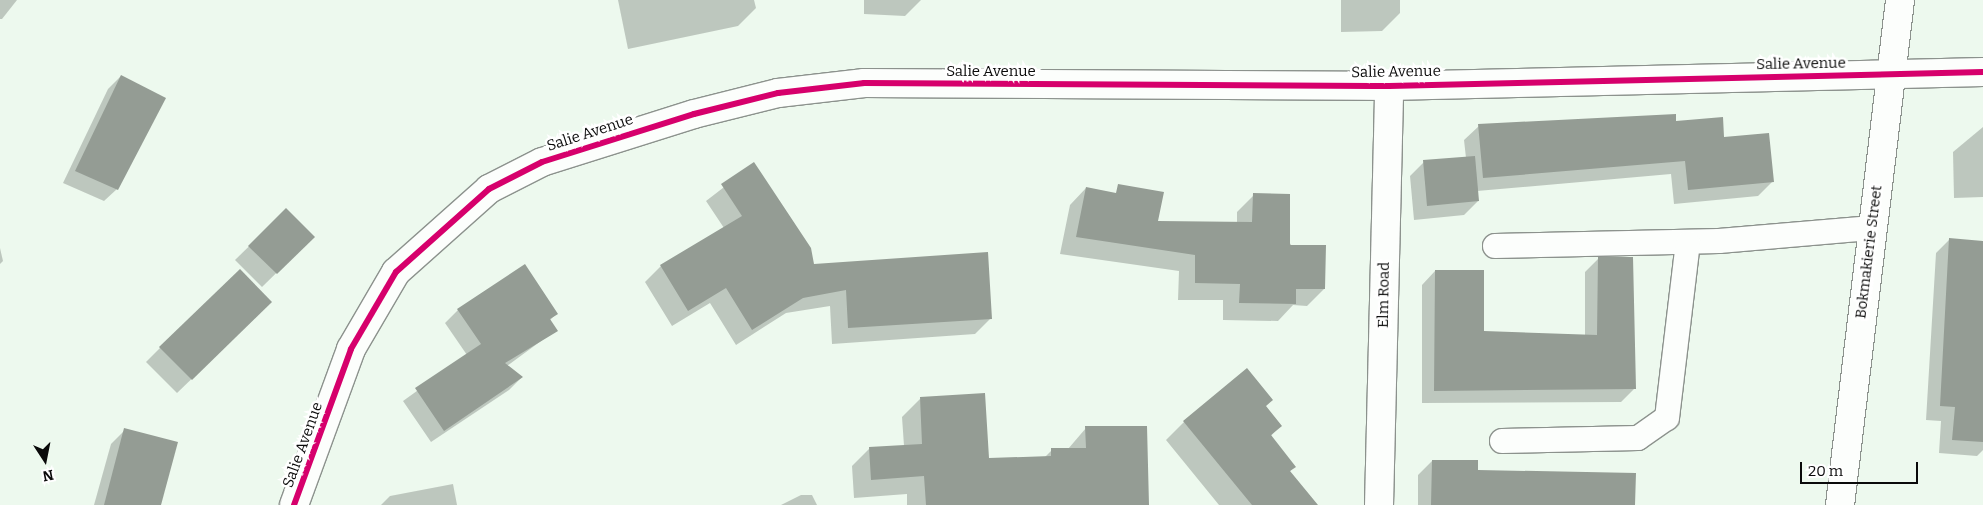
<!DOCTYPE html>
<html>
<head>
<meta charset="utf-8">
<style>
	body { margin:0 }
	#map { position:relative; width:1983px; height:505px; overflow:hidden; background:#edf9ee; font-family:Bitter,serif }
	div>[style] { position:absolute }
	.shadow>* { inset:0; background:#0003 }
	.building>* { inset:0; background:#949c94 }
	.roads { filter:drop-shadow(1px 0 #8c928d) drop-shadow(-1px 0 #8c928d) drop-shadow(0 1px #8c928d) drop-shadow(0 -1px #8c928d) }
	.lane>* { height:24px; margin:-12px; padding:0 12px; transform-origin:12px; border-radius:12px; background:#fcfefc }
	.street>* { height:28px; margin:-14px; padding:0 14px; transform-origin:14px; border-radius:14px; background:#fcfefc }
	.cycleway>* { height:6px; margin:-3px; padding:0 3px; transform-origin:3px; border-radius:3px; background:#d6006c }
	span { translate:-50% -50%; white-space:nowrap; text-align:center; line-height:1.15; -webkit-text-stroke:5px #fff; paint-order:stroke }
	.street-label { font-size:15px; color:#0a0a0a }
	.north { position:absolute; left:20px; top:435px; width:50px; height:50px; -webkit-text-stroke:4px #fff; paint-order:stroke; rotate:169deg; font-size:14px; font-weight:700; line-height:20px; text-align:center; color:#0a0a0a }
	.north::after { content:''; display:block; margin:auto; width:18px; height:22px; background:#0a0a0a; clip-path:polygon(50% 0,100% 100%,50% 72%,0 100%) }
	.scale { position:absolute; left:1800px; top:462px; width:118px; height:22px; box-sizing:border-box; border:2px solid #0a0a0a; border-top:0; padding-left:6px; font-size:15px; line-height:18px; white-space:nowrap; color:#0a0a0a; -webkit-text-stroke:4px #fff; paint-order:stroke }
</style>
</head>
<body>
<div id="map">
	<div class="shadow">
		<div style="clip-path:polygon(0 0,17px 0,2px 19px,0 19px)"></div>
		<div style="clip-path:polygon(618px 0,754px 0,756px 8px,738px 26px,628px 49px)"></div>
		<div style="clip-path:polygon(864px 0,921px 0,905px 16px,864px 14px)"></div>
		<div style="clip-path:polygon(1341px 0,1400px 0,1400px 13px,1382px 31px,1341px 32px)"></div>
		<div style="clip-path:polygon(121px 76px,117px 189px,104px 201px,63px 183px,108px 89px)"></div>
		<div style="clip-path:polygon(1675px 123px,1723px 139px,1772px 182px,1758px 196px,1674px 204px,1671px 174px,1477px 191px,1478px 201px,1464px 215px,1414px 220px,1410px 176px,1424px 162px,1466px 158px,1464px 140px,1479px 126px)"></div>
		<div style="clip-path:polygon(1983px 127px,1983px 197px,1954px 198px,1953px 152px)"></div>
		<div style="clip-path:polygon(754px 164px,813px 265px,991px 318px,975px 334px,832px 344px,830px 306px,786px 313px,736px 345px,710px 303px,672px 326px,645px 282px,661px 266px,724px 228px,706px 201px)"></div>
		<div style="clip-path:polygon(1086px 188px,1156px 222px,1237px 223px,1237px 212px,1254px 195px,1324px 289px,1307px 306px,1293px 305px,1278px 321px,1223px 320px,1223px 300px,1178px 300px,1179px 271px,1060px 254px,1070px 205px)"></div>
		<div style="clip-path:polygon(286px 210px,313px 237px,262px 287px,235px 260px)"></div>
		<div style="clip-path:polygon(1950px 239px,1983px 242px,1983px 450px,1977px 456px,1939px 453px,1941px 421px,1926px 420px,1936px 253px)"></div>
		<div style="clip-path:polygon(0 248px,3px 261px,0 264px)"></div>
		<div style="clip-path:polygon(1598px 259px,1635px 388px,1621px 402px,1422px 403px,1422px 285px,1435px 271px,1482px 332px,1585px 336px,1585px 272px)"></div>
		<div style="clip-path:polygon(458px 310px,556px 314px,550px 320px,556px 330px,507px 366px,521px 378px,509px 390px,431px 442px,403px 401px,467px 355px,445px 323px)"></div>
		<div style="clip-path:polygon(257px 316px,177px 393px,146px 362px,160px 348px)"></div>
		<div style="clip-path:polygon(920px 399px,988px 459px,1044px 458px,1052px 450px,1068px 449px,1086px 428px,1147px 505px,907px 505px,907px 494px,854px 498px,852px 466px,870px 448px,904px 446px,902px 417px)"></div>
		<div style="clip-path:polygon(1265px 407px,1280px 426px,1270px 437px,1294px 467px,1289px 472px,1317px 505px,1219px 505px,1166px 440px,1184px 422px)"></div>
		<div style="clip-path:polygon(125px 430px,158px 505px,94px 505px,111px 444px)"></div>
		<div style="clip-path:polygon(1432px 461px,1476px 471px,1634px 505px,1418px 505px,1418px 475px)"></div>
		<div style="clip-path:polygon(453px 484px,457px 505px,381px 505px,390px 496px)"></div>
		<div style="clip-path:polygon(801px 495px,812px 495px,817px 505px,781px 505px)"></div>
	</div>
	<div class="building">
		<div style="clip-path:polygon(121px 75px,166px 98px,118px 190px,75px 171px)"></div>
		<div style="clip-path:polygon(1676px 114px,1676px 121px,1723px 117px,1724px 137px,1769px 133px,1774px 182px,1688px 190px,1685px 161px,1483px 178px,1478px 124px)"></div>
		<div style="clip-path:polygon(1475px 156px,1479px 201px,1427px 206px,1423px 160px)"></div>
		<div style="clip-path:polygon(754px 162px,811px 248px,814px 264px,988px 252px,992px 319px,848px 328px,846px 290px,803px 298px,752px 330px,726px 288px,688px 311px,660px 265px,742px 216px,721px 184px)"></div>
		<div style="clip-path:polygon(1118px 184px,1164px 192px,1158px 221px,1252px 222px,1253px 193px,1290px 194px,1290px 245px,1326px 245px,1325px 289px,1296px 289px,1296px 304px,1239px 303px,1240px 284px,1195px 283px,1195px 255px,1076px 237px,1086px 187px,1116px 193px)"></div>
		<div style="clip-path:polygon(286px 208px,315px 237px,277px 274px,248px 246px)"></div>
		<div style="clip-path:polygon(1949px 238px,1983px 241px,1983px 442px,1952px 440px,1955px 407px,1940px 406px)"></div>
		<div style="clip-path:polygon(1598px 257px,1633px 257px,1636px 389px,1434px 391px,1435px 270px,1484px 270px,1484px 331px,1597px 335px)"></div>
		<div style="clip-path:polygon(525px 264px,558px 314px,550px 319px,558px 331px,505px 363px,523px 377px,444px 431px,415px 388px,481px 344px,457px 309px)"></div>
		<div style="clip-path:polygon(240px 269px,272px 302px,192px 380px,159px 347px)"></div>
		<div style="clip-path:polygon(1247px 368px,1273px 400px,1266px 406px,1282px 426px,1271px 435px,1296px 467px,1290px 471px,1318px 505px,1252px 505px,1183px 421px)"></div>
		<div style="clip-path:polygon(985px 393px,989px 458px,1051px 456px,1051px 448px,1086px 448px,1085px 426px,1147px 426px,1149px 505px,926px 505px,924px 476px,871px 480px,869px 447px,922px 444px,920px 397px)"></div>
		<div style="clip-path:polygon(124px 428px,178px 442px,161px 505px,104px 505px)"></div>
		<div style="clip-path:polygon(1432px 460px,1478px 460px,1478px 470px,1636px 473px,1635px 505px,1431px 505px)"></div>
	</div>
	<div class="roads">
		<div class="lane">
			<div style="left:1495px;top:246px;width:224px;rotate:-1.3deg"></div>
			<div style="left:1719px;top:241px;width:154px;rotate:-4.9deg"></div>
			<div style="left:1502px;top:441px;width:136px;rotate:-1.3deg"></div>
			<div style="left:1638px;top:438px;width:35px;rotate:-35deg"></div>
			<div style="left:1667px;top:418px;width:176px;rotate:-83.2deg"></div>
		</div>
		<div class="street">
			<div style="left:294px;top:505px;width:166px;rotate:-69.9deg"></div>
			<div style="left:351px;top:349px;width:89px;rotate:-59.7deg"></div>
			<div style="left:396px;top:272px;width:125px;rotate:-41.7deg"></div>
			<div style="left:489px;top:189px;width:59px;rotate:-27deg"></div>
			<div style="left:542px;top:162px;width:159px;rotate:-17.5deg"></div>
			<div style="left:694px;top:114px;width:87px;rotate:-14deg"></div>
			<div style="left:778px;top:93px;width:87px;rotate:-6.6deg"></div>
			<div style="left:864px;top:83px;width:525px;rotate:0.33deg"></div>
			<div style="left:1389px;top:86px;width:594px;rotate:-1.35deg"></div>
			<div style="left:1379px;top:505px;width:419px;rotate:-88.6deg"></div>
			<div style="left:1840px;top:505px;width:509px;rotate:-83.22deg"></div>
		</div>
	</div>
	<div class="cycleway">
		<div style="left:294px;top:505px;width:166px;rotate:-69.9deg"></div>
		<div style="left:351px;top:349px;width:89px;rotate:-59.7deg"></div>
		<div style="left:396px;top:272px;width:125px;rotate:-41.7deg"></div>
		<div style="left:489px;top:189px;width:59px;rotate:-27deg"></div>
		<div style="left:542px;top:162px;width:159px;rotate:-17.5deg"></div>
		<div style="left:694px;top:114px;width:87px;rotate:-14deg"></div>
		<div style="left:778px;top:93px;width:87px;rotate:-6.6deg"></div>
		<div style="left:864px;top:83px;width:525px;rotate:0.33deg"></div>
		<div style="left:1389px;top:86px;width:594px;rotate:-1.35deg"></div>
	</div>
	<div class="street-label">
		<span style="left:1801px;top:64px;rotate:-1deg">Salie Avenue</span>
		<span style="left:991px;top:72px">Salie Avenue</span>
		<span style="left:1396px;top:72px;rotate:-1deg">Salie Avenue</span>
		<span style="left:590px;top:133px;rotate:-18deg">Salie Avenue</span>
		<span style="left:1869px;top:252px;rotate:-83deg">Bokmakierie Street</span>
		<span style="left:1384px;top:295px;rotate:-89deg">Elm Road</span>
		<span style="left:303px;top:445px;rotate:-70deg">Salie Avenue</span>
	</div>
	<div class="north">N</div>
	<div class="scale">20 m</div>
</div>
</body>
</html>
